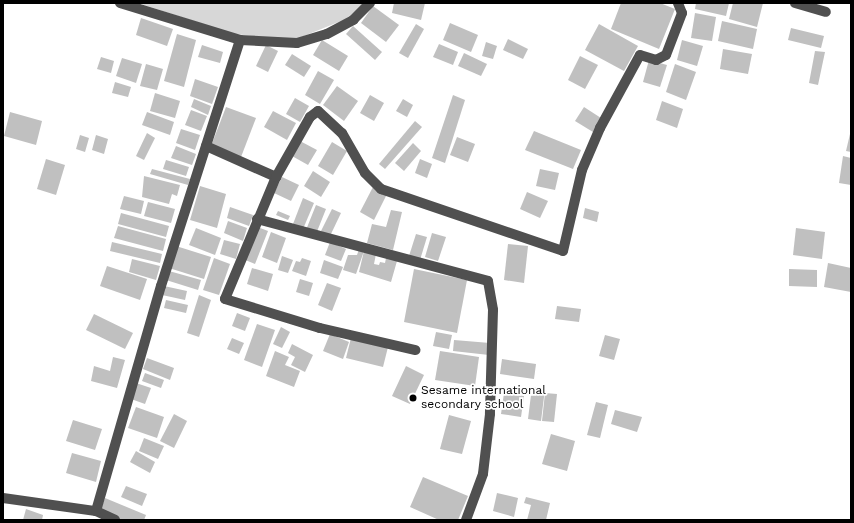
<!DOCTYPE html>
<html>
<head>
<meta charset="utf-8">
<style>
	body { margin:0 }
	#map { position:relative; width:854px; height:523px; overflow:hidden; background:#fff; font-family:"Work Sans",sans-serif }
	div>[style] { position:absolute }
	.green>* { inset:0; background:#d7d7d7 }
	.building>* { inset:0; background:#c0c0c0 }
	.minor>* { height:10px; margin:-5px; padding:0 5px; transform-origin:5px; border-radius:5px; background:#505050 }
	.dots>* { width:11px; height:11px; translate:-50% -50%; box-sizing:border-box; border:2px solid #fff; border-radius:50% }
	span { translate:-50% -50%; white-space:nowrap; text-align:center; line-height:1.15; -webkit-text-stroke:3.5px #fff; paint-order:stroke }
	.poi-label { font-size:12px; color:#000 }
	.left { translate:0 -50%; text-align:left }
	.frame { position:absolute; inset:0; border:4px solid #000; pointer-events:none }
</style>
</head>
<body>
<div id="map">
	<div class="green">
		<div style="clip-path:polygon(138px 3px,365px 3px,346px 19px,294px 40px,234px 34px)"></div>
	</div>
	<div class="building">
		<div style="clip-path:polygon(394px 3px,425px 3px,421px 20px,392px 13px)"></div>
		<div style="clip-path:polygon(621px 3px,660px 3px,675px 9px,659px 49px,611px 29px)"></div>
		<div style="clip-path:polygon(696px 3px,729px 3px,726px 16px,695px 9px)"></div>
		<div style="clip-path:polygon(733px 3px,763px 3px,757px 27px,729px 19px)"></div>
		<div style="clip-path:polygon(373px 6px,399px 25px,386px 42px,361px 23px)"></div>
		<div style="clip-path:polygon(695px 13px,716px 17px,712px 41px,691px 38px)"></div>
		<div style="clip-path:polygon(141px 18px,173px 29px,167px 46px,136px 35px)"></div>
		<div style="clip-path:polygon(722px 21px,757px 29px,753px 49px,718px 41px)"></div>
		<div style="clip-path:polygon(450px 23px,478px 35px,471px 52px,443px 40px)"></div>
		<div style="clip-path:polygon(416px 24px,424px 29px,408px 58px,399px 53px)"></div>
		<div style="clip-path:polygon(599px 24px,638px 46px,624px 71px,585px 50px)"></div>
		<div style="clip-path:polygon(353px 26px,382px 52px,375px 60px,346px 34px)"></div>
		<div style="clip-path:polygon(791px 28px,824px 36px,821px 48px,788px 40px)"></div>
		<div style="clip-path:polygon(177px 34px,196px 40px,184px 87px,164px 81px)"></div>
		<div style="clip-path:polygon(508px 39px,528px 49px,523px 59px,503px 50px)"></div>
		<div style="clip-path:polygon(322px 40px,348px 56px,339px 71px,313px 55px)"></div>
		<div style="clip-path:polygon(682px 40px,703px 46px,697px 66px,677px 60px)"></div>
		<div style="clip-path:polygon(486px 42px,497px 46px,493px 59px,482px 56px)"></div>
		<div style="clip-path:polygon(439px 44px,458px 52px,453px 65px,433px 57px)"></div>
		<div style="clip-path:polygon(202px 45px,223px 52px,220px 63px,198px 57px)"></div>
		<div style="clip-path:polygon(266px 45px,278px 51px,268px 72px,256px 66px)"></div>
		<div style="clip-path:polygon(723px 49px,752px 54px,748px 74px,720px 69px)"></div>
		<div style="clip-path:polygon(815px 51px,825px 52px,818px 85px,809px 83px)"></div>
		<div style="clip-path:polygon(464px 53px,487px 64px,481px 76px,458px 66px)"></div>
		<div style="clip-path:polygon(292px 54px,311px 66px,304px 77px,285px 65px)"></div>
		<div style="clip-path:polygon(580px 56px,598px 65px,585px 89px,568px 80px)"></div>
		<div style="clip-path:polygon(101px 57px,114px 61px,111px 73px,97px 69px)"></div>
		<div style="clip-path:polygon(122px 58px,142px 64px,136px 83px,116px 76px)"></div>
		<div style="clip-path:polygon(649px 60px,667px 65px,660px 87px,643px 82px)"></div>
		<div style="clip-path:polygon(146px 64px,163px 69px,157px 90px,140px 86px)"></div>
		<div style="clip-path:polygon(675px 64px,696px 72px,686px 100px,666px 92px)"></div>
		<div style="clip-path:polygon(318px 71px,334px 80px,320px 104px,305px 95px)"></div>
		<div style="clip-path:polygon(195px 79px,218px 87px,212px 104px,190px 96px)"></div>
		<div style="clip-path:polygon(115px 82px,131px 87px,128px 97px,112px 93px)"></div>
		<div style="clip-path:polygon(337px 86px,358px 101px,344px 121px,323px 105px)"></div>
		<div style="clip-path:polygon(155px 93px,180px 101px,175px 118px,150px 111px)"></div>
		<div style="clip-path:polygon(370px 95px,384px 103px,374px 121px,360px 113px)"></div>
		<div style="clip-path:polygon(453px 95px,465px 100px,445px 163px,432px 158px)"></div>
		<div style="clip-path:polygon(295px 98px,309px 106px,300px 122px,286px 114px)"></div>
		<div style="clip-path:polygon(194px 99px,211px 106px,208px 115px,191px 107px)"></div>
		<div style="clip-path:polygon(403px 99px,413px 105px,407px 117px,396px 111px)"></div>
		<div style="clip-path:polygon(662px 101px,683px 109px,677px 128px,656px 120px)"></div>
		<div style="clip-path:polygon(226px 107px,256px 118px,241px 157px,211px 146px)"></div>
		<div style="clip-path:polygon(584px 107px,601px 118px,593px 132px,575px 121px)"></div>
		<div style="clip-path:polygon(191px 110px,207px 116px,201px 131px,185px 125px)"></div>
		<div style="clip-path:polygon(273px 111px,296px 123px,287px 140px,264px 127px)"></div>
		<div style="clip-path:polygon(10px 112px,42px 121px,36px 145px,4px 136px)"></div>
		<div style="clip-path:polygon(147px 112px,174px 122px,170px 135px,142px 125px)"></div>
		<div style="clip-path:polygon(415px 121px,422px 127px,385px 169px,379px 164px)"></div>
		<div style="clip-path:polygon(181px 129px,200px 135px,195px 150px,176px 143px)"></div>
		<div style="clip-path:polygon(534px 131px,581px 150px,573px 169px,525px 150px)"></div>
		<div style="clip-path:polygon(147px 133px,155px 138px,144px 160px,136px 156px)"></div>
		<div style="clip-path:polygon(850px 134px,851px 134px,851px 152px,846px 151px)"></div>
		<div style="clip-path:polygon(80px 135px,89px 138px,85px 152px,76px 149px)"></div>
		<div style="clip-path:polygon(96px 135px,108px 139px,104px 154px,92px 150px)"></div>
		<div style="clip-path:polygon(457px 137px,475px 144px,468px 162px,450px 155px)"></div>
		<div style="clip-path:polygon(300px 141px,317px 150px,308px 165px,292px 156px)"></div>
		<div style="clip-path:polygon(332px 142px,347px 151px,333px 175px,318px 166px)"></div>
		<div style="clip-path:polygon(413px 143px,421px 151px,404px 171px,395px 163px)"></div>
		<div style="clip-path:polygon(176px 146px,196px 154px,192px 165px,171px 158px)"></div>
		<div style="clip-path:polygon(843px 156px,851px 158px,851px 185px,839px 183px)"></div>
		<div style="clip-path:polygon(46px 159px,65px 165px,56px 195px,37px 189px)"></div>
		<div style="clip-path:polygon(420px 159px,432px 164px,427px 178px,415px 173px)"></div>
		<div style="clip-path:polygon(166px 160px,189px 167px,186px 176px,163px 169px)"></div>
		<div style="clip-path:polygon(152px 169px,190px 179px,188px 185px,150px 174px)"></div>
		<div style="clip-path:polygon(540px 169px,559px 173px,555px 190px,536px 186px)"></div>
		<div style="clip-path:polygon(313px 171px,330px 182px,321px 197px,304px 186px)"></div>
		<div style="clip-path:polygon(144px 176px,180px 185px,177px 196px,172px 194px,169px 204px,142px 197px)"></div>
		<div style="clip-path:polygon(282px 177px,299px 185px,291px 201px,274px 193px)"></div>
		<div style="clip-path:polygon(200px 186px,226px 194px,217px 228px,190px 220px)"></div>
		<div style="clip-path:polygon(373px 187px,387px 194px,374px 220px,360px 212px)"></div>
		<div style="clip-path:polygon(527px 192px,548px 201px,540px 218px,520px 209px)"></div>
		<div style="clip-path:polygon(124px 196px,144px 201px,141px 214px,120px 209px)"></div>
		<div style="clip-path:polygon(303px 198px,314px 203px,303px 229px,293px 224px)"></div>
		<div style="clip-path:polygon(148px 202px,175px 209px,171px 223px,144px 216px)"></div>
		<div style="clip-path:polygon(316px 205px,326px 209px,316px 234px,306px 230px)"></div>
		<div style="clip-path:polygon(230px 207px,253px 215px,249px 226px,227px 218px)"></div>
		<div style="clip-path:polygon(585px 208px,599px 212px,597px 222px,583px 218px)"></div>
		<div style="clip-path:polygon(332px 209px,341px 213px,330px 236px,321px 231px)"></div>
		<div style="clip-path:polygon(391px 210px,402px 212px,393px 250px,367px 243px,372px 224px,386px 227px)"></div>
		<div style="clip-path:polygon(278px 211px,290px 216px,288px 220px,276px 215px)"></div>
		<div style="clip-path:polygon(121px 213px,169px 226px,166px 237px,118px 224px)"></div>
		<div style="clip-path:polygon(228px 221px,247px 228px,243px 241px,224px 233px)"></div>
		<div style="clip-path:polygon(118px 226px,166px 239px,163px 251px,114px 238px)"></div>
		<div style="clip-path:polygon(255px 226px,268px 231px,255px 264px,243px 259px)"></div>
		<div style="clip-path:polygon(196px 228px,221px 238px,215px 255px,189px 245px)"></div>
		<div style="clip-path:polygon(796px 228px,825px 232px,822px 259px,793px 255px)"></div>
		<div style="clip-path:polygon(271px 232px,286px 238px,277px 263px,262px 257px)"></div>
		<div style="clip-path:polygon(432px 233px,446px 237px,438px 261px,425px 257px)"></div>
		<div style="clip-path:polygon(416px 234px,427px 237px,420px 260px,409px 256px)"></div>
		<div style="clip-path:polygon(224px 240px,240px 244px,236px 259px,220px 254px)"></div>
		<div style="clip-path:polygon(112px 242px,162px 254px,160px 263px,110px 251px)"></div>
		<div style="clip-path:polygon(330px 242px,346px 249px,341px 261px,325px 255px)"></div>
		<div style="clip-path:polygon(508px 244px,528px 246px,524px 283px,504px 280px)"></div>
		<div style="clip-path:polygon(176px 246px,211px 257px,204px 279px,169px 268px)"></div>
		<div style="clip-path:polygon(359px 249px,364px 251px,356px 274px,343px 270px,348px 255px,357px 255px)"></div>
		<div style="clip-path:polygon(364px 251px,376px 254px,374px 264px,379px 265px,377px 271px,380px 262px,385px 263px,386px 258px,397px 261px,391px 282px,359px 272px)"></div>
		<div style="clip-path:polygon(282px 256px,293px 260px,288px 273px,278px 270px)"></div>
		<div style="clip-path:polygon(214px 258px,230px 264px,219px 295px,203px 290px)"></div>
		<div style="clip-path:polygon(302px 258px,311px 261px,306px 276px,292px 271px,296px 261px,300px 262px)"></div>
		<div style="clip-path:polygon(132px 259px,160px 266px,156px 280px,129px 272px)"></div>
		<div style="clip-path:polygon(324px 260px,343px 267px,338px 279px,320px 273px)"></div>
		<div style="clip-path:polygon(828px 263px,851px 268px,851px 292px,824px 287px)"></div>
		<div style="clip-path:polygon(107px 266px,147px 279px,140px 300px,100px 286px)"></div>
		<div style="clip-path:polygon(252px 268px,273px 274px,268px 291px,247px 284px)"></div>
		<div style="clip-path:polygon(414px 269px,467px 280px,457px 333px,404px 322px)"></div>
		<div style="clip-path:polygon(789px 269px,817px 270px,817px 287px,789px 286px)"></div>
		<div style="clip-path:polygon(169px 271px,201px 280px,198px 290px,166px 280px)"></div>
		<div style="clip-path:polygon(300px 279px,313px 283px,309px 296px,296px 292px)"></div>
		<div style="clip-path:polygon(327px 283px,341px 288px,332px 311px,318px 305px)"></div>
		<div style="clip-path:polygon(164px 286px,187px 291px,185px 300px,162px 295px)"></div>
		<div style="clip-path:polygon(199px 295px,211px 300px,199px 337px,187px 333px)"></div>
		<div style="clip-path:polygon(166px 300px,188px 305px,186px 313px,164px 308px)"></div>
		<div style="clip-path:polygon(557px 306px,581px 309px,579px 322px,555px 319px)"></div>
		<div style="clip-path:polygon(237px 313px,250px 318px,245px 331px,232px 326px)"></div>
		<div style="clip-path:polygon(94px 314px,133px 333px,125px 349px,86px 330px)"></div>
		<div style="clip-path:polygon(257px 324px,275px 330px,262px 367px,244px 360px)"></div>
		<div style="clip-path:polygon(281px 327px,290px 332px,282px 348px,273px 344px)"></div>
		<div style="clip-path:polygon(436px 332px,452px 335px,449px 349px,433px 346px)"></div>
		<div style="clip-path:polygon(330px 334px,349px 342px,343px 359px,323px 351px)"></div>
		<div style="clip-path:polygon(605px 335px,620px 339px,614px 360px,599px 356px)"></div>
		<div style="clip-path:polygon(232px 338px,244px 343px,239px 354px,227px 349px)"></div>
		<div style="clip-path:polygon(351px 338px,388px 347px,383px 367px,346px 358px)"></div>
		<div style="clip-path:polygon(454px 340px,490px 343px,489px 355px,453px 351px)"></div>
		<div style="clip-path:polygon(292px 344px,313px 355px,305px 372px,291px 365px,295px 357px,288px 353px)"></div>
		<div style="clip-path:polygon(275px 351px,289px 357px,285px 365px,300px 371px,294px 387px,266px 376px)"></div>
		<div style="clip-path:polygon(440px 351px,479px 357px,475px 386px,435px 380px)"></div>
		<div style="clip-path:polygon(113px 357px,125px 360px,117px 388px,91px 381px,94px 366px,110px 371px)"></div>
		<div style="clip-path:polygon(147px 358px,174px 368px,170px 380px,143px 369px)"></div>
		<div style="clip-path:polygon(502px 359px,536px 364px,534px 379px,500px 374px)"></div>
		<div style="clip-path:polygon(406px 366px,424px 375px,410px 404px,392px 396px)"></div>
		<div style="clip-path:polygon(145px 373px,164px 380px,161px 388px,142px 381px)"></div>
		<div style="clip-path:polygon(136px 383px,151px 388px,145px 404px,131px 399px)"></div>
		<div style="clip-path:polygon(532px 387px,545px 389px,541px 421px,528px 419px)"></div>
		<div style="clip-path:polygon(504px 393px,524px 396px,521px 417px,501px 414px)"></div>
		<div style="clip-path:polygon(545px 393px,557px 394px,554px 422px,542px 421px)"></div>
		<div style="clip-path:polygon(596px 402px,608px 405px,600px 438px,587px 435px)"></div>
		<div style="clip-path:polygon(136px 407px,164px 417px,157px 438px,128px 428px)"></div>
		<div style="clip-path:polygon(615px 410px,642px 417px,637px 432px,611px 424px)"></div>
		<div style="clip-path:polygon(174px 414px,187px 421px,174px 448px,160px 441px)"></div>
		<div style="clip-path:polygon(449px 415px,471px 421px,462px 454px,440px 449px)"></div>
		<div style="clip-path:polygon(73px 420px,102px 429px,95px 450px,66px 441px)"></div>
		<div style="clip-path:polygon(551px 434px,575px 441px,567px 471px,542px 464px)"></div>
		<div style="clip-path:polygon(144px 438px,164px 446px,158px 459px,139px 451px)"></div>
		<div style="clip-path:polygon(136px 451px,155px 462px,150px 473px,130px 462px)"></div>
		<div style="clip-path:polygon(72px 453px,101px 461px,96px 482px,66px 473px)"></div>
		<div style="clip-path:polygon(423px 477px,468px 496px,458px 520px,439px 520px,410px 507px)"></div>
		<div style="clip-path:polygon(126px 486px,147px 494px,142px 506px,121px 497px)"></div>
		<div style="clip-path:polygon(497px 493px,518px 498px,514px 517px,493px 511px)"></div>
		<div style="clip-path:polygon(526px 497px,550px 503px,546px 520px,527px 520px,531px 505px,524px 503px)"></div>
		<div style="clip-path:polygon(105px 498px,146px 515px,144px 520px,120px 520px,100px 511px)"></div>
		<div style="clip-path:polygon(26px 509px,43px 515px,42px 520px,23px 520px)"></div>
	</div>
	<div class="minor">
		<div style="left:120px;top:3px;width:126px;rotate:17.1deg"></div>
		<div style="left:240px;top:40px;width:57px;rotate:3deg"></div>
		<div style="left:297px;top:43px;width:31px;rotate:-17deg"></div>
		<div style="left:327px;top:34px;width:30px;rotate:-28deg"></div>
		<div style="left:353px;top:20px;width:24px;rotate:-45deg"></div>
		<div style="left:795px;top:3px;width:32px;rotate:16deg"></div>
		<div style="left:206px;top:146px;width:77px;rotate:23.9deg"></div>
		<div style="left:276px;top:177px;width:132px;rotate:112.7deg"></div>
		<div style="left:225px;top:299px;width:99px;rotate:17deg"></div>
		<div style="left:320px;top:328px;width:98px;rotate:13deg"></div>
		<div style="left:276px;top:177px;width:69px;rotate:-60.5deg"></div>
		<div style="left:310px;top:117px;width:10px;rotate:-37deg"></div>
		<div style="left:318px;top:111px;width:33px;rotate:43deg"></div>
		<div style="left:342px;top:133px;width:46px;rotate:60.1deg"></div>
		<div style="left:365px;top:173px;width:23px;rotate:45deg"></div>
		<div style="left:381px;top:189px;width:192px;rotate:18.8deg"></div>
		<div style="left:563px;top:251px;width:83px;rotate:-76.8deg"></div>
		<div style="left:582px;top:170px;width:46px;rotate:-66.8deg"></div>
		<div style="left:600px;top:128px;width:83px;rotate:-61.3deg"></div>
		<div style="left:640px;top:55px;width:17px;rotate:17deg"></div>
		<div style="left:656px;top:60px;width:11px;rotate:-27deg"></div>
		<div style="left:666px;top:55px;width:45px;rotate:-69.1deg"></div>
		<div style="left:682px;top:13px;width:11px;rotate:-112deg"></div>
		<div style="left:257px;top:219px;width:239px;rotate:15deg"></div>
		<div style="left:488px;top:281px;width:29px;rotate:80deg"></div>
		<div style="left:493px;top:310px;width:104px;rotate:91.7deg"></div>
		<div style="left:490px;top:414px;width:60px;rotate:96.7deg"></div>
		<div style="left:483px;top:474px;width:49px;rotate:110.3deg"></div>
		<div style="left:3px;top:498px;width:94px;rotate:8deg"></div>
		<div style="left:96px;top:511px;width:21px;rotate:25deg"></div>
		<div style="left:96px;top:511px;width:234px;rotate:-73.9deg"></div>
		<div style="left:161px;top:286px;width:258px;rotate:-72.2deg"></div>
	</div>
	<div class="dots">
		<div style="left:413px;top:398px;background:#000"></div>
	</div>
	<div class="poi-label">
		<span class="left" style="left:421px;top:398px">Sesame international<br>secondary school</span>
	</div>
	<div class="frame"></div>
</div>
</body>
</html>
